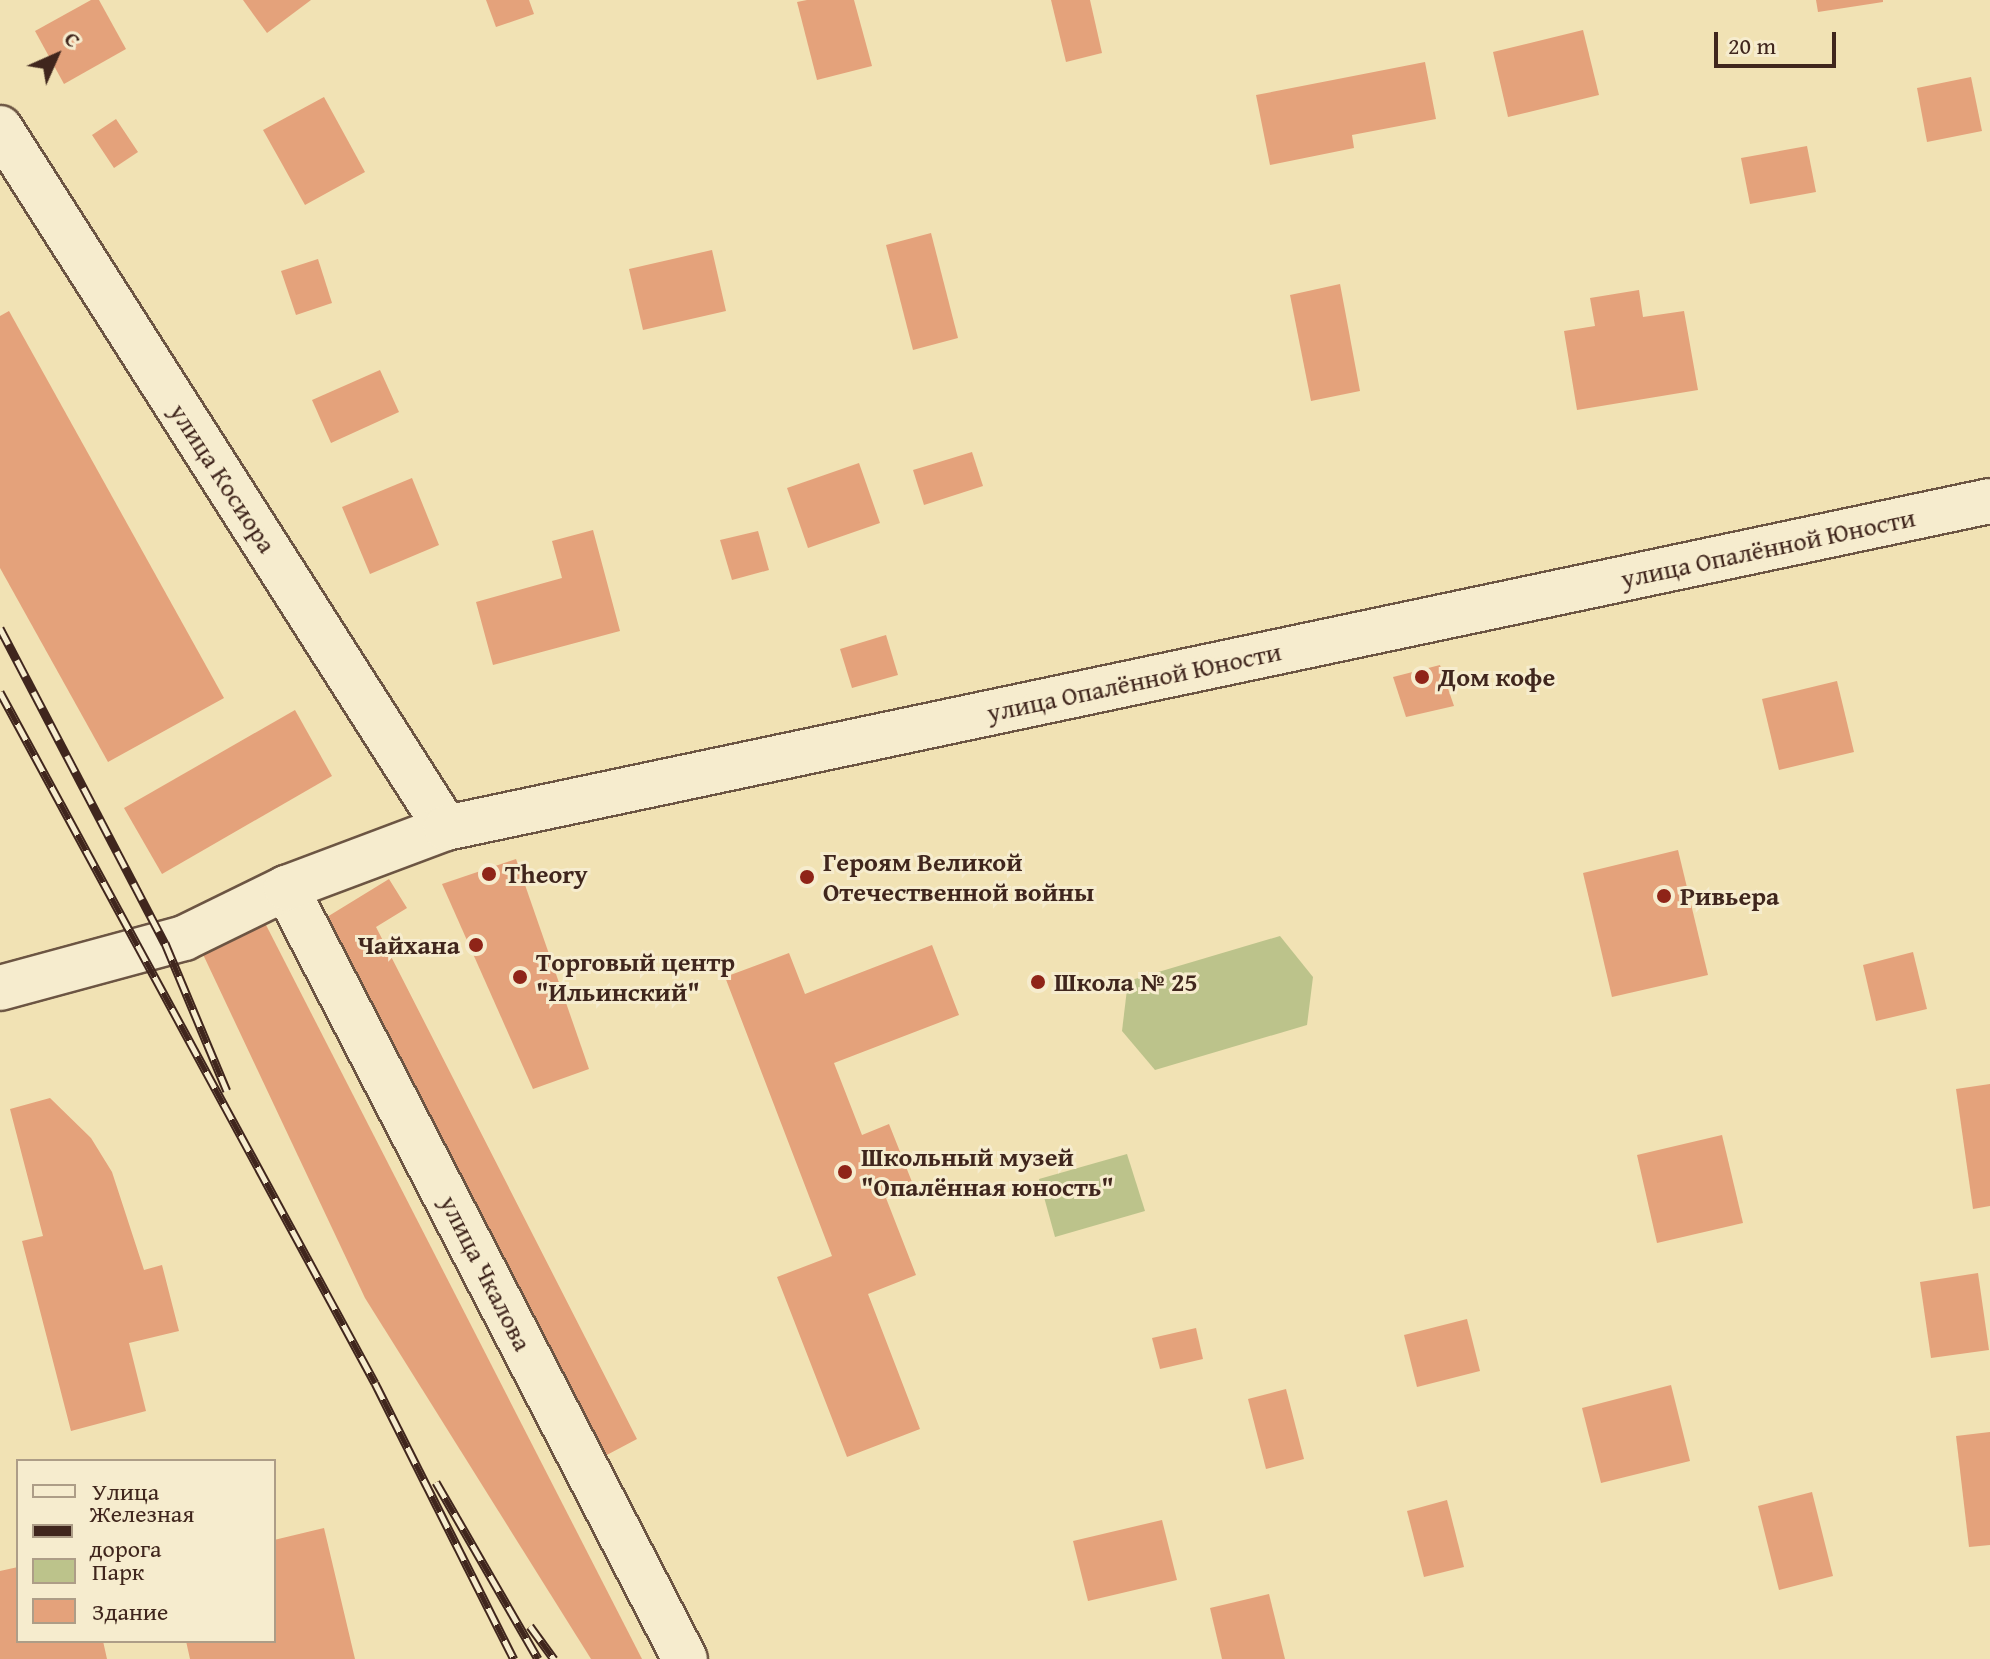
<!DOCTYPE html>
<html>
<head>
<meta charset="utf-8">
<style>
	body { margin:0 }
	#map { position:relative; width:1990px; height:1659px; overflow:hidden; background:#f1e2b4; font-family:"Gentium Book Plus",serif }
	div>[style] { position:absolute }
	.green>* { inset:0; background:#bcc38b }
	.building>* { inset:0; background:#e4a27b }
	.roads { filter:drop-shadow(2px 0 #6c5543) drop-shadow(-2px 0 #6c5543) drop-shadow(0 2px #6c5543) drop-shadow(0 -2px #6c5543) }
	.minor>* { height:44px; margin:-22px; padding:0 22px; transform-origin:22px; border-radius:22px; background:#f6ecce }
	.rail>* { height:9px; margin-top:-4.5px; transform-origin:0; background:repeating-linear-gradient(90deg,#f6ecce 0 18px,#40261d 0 36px); box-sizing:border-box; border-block:2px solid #40261d }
	.dots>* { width:22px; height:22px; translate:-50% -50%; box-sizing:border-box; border:4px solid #f6ecce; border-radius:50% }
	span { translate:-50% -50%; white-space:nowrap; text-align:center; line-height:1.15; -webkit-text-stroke:6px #f6ecce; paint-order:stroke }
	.street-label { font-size:26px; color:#40261d }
	.poi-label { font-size:26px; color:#40261d; font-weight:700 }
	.left { translate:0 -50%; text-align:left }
	.right { translate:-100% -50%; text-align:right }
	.legend { position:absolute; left:16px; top:1459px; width:260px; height:184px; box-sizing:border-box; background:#f6ecce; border:2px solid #ad9d87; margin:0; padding:10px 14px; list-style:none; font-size:24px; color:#40261d }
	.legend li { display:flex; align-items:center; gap:16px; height:40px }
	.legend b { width:40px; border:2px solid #ad9d87 }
	.north { position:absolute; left:16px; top:16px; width:80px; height:80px; -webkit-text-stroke:6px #f6ecce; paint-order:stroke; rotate:45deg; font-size:22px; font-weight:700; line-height:32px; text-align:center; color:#40261d }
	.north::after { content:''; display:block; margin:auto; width:28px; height:36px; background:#40261d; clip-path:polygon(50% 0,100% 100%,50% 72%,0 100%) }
	.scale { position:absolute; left:1714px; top:32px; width:122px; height:36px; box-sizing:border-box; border:4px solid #40261d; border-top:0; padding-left:10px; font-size:24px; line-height:28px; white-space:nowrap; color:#40261d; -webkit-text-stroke:6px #f6ecce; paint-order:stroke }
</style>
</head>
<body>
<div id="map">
	<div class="green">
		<div style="clip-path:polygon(1280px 936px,1313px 977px,1307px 1025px,1155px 1070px,1122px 1031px,1128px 981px)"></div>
		<div style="clip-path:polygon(1127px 1154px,1145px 1211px,1055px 1237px,1039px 1179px)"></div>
	</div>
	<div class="building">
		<div style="clip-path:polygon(91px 0,99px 0,126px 49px,64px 84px,35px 31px)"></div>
		<div style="clip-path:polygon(243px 0,311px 0,267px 33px)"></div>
		<div style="clip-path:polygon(486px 0,529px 0,534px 14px,496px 27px)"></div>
		<div style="clip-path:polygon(807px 0,854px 0,872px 66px,817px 80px,797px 2px)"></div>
		<div style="clip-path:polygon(1051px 0,1090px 0,1102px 53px,1066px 62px)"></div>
		<div style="clip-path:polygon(1816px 0,1883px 0,1883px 2px,1818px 12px)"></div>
		<div style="clip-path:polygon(1583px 30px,1599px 95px,1508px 117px,1493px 52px)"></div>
		<div style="clip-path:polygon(1425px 62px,1436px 119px,1352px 135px,1354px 148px,1270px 165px,1256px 95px)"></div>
		<div style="clip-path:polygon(1971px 77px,1982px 131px,1927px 142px,1917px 88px)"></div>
		<div style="clip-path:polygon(324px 97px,365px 172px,305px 205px,263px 130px)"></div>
		<div style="clip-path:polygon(116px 119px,138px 152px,114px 168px,92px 135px)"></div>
		<div style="clip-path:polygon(1807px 146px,1816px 192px,1750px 204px,1741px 158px)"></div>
		<div style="clip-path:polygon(931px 233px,958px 338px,913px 350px,886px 245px)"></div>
		<div style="clip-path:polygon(712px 250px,726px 311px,643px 330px,629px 269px)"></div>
		<div style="clip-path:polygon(318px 259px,332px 303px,296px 315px,281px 271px)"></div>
		<div style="clip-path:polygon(1340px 284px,1360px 391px,1311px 401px,1290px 295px)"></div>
		<div style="clip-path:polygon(1639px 290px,1643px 317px,1684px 311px,1698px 390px,1577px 410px,1564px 331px,1595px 326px,1590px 298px)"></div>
		<div style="clip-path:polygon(9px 311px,224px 698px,108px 762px,0 568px,0 316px)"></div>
		<div style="clip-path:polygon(380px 370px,399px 412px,331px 443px,312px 400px)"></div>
		<div style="clip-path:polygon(972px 452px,983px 486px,924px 505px,913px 470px)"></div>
		<div style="clip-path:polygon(859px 463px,880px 523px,808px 548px,787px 488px)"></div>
		<div style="clip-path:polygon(412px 478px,439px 545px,370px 574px,342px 507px)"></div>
		<div style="clip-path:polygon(593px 530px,620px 631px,493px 665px,476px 602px,562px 578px,552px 541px)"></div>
		<div style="clip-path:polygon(758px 531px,769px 570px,732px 580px,720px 540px)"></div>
		<div style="clip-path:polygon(886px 635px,898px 675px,852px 688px,840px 649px)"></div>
		<div style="clip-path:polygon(1440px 665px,1454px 706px,1406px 717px,1393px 677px)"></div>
		<div style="clip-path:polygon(1837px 681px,1854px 752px,1779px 770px,1762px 699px)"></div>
		<div style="clip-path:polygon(295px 710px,332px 776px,162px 874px,124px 808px)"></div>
		<div style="clip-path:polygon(1678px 850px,1708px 975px,1612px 997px,1583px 873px)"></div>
		<div style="clip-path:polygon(516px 859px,589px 1069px,533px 1089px,442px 884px)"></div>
		<div style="clip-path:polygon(389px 879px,407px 908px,376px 927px,637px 1439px,603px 1457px,327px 917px)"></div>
		<div style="clip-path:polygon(265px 923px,642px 1659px,591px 1659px,365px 1298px,200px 948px)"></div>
		<div style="clip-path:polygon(932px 945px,959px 1015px,834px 1063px,862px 1135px,889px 1124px,914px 1187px,886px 1198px,916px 1275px,868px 1294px,920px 1429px,847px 1457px,777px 1277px,832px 1256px,725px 977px,789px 953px,805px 994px)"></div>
		<div style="clip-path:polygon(1913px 952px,1927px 1009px,1876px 1021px,1863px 965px)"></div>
		<div style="clip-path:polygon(1990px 1084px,1990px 1206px,1973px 1209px,1956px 1089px)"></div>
		<div style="clip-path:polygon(50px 1098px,91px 1138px,112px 1172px,144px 1270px,162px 1265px,179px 1331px,129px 1343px,146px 1411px,71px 1431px,22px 1241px,43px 1236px,10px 1109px)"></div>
		<div style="clip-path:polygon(1722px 1135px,1743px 1223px,1657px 1243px,1637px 1155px)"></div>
		<div style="clip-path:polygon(1978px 1273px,1989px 1350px,1931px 1358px,1920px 1282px)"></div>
		<div style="clip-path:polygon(1467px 1319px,1480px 1371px,1417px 1387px,1404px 1335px)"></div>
		<div style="clip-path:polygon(1196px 1328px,1203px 1359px,1160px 1369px,1152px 1338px)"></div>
		<div style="clip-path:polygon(1671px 1385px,1690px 1461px,1601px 1483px,1582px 1408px)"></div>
		<div style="clip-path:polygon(1286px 1389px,1304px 1459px,1266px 1469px,1248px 1399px)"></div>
		<div style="clip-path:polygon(1990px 1432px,1990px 1545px,1969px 1547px,1956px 1436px)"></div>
		<div style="clip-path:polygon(1812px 1492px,1833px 1576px,1779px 1590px,1758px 1506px)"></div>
		<div style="clip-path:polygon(1447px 1500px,1464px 1567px,1424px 1577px,1407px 1511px)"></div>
		<div style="clip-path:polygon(1162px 1520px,1177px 1580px,1088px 1601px,1073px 1541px)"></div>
		<div style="clip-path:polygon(324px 1528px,355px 1659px,190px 1659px,186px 1641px,274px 1641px,274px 1540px)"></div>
		<div style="clip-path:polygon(18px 1567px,18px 1641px,103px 1641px,107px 1659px,0 1659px,0 1571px)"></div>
		<div style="clip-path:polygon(1269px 1594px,1285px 1659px,1222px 1659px,1210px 1608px)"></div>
	</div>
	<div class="roads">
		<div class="minor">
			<div style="left:0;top:128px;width:830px;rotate:57.5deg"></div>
			<div style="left:286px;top:888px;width:868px;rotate:62.64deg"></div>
			<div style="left:0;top:988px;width:191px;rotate:-15.2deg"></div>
			<div style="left:184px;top:938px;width:114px;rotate:-26.1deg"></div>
			<div style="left:286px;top:888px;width:171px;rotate:-20.6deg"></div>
			<div style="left:446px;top:828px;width:1578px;rotate:-11.96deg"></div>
		</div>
	</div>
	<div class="rail">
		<div style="left:0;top:628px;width:356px;rotate:62.4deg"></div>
		<div style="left:165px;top:943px;width:160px;rotate:67.3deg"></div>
		<div style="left:0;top:692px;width:786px;rotate:61.51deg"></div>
		<div style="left:375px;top:1383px;width:309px;rotate:63.3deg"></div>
		<div style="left:436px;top:1482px;width:204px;rotate:60deg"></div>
		<div style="left:530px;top:1626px;width:41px;rotate:54deg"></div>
	</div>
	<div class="dots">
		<div style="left:1422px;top:677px;background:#8f2418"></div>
		<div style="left:489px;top:874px;background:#8f2418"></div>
		<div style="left:807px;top:877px;background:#8f2418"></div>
		<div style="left:1664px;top:896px;background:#8f2418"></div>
		<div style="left:476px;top:945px;background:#8f2418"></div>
		<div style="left:520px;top:977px;background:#8f2418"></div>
		<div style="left:1038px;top:982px;background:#8f2418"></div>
		<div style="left:845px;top:1172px;background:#8f2418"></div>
	</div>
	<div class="street-label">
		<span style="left:223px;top:478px;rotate:57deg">улица Косиора</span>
		<span style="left:1768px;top:548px;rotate:-12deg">улица Опалённой Юности</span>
		<span style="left:1134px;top:682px;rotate:-12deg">улица Опалённой Юности</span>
		<span style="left:486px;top:1273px;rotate:63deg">улица Чкалова</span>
	</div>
	<div class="poi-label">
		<span class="left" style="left:1438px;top:677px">Дом кофе</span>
		<span class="left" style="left:823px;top:877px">Героям Великой<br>Отечественной войны</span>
		<span class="left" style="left:505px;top:874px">Theory</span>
		<span class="left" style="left:1680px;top:896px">Ривьера</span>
		<span class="right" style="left:460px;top:945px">Чайхана</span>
		<span class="left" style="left:536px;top:977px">Торговый центр<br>"Ильинский"</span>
		<span class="left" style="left:1054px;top:982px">Школа № 25</span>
		<span class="left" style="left:861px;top:1172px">Школьный музей<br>"Опалённая юность"</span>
	</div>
	<ul class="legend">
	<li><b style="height:10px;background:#f6ecce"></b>Улица</li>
	<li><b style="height:10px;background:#40261d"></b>Железная дорога</li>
	<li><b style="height:22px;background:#bcc38b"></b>Парк</li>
	<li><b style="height:22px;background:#e4a27b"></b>Здание</li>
	</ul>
	<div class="north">С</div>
	<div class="scale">20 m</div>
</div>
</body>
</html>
